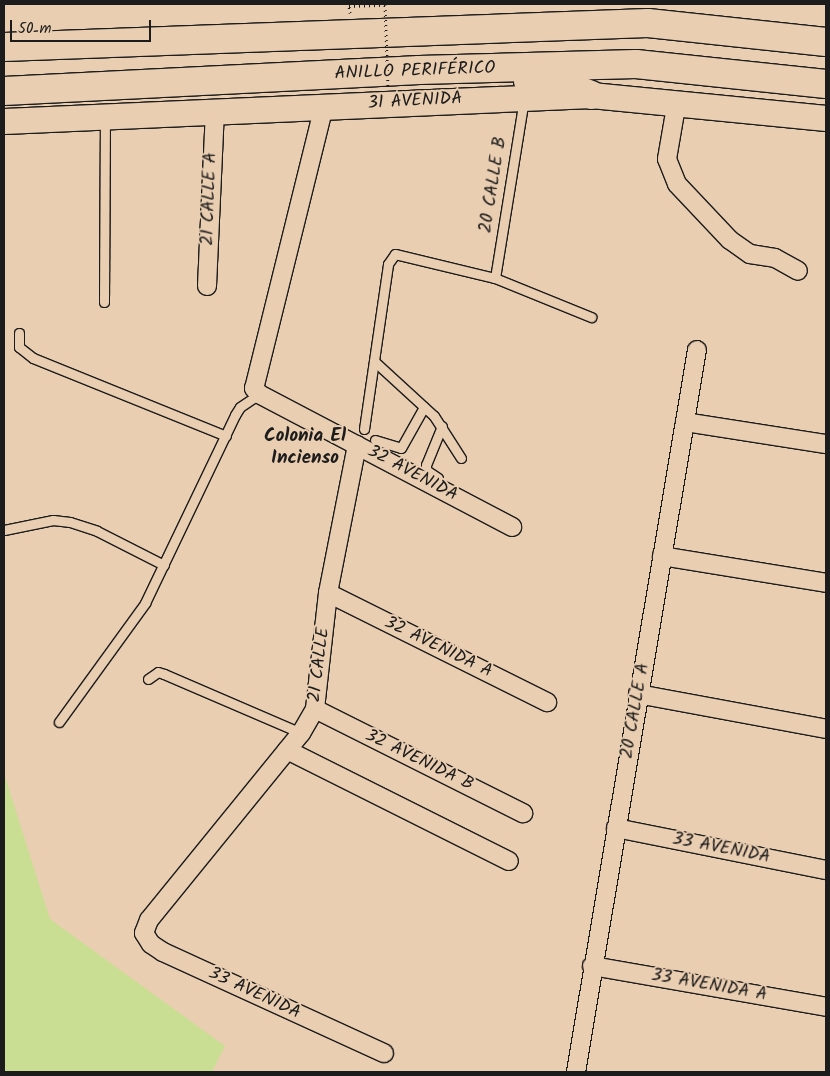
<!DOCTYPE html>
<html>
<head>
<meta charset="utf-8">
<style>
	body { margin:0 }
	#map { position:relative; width:830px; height:1076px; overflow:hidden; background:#eaceb1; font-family:Kalam,sans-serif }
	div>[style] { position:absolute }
	.green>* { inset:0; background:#c9de92 }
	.path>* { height:3px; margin-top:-1.5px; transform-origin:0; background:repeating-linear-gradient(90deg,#1c1c1c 0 1px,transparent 0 5px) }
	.roads { filter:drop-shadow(1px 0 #1c1c1c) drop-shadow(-1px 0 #1c1c1c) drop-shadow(0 1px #1c1c1c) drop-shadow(0 -1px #1c1c1c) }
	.lane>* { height:9px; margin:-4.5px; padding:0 4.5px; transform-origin:4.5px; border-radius:4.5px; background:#eaceb1 }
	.street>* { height:18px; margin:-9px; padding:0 9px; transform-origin:9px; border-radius:9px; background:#eaceb1 }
	.secondary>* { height:25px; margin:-12.5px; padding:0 12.5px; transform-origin:12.5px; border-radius:12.5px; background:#eaceb1 }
	.highway>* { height:28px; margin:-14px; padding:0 14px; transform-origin:14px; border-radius:14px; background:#eaceb1 }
	.path-bridge>* { height:3px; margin-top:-1.5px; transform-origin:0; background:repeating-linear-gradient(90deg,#1c1c1c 0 1px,transparent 0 5px) }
	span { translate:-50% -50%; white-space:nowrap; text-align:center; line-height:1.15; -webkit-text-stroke:4px #eaceb1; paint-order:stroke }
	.street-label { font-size:18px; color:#1c1c1c }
	.neighbourhood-label { font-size:19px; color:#1c1c1c; font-weight:700 }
	.frame { position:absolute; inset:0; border:5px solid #1c1c1c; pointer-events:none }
	.scale { position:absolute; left:10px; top:20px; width:141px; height:22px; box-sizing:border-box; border:2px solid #1c1c1c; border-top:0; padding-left:6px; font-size:15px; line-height:18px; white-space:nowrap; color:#1c1c1c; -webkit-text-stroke:4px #eaceb1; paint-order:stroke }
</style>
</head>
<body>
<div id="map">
	<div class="green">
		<div style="clip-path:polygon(4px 773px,50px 919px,225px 1046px,212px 1072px,4px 1072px)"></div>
	</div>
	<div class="path">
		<div style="left:350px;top:13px;width:7px;rotate:-98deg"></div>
		<div style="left:349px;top:6px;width:36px;rotate:-2deg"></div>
	</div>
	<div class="roads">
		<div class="lane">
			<div style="left:495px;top:278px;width:182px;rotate:-80.8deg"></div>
			<div style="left:104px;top:302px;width:184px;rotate:-89.7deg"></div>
			<div style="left:19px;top:333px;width:14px;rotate:90deg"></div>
			<div style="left:19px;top:347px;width:18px;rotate:38deg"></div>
			<div style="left:33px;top:358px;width:208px;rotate:22deg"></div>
			<div style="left:374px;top:361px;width:81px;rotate:42.5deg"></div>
			<div style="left:434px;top:416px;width:50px;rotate:57.3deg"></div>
			<div style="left:364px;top:429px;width:167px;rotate:-81.7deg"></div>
			<div style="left:388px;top:264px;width:12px;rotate:-55deg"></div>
			<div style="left:395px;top:254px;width:103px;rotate:13.5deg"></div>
			<div style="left:495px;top:278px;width:104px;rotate:22.1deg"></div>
			<div style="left:375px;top:440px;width:27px;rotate:17deg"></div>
			<div style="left:401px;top:448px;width:47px;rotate:-60.7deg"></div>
			<div style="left:438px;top:478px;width:14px;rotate:-146deg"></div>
			<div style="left:426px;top:470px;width:5px;rotate:-90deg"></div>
			<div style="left:426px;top:465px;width:42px;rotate:-67.7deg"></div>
			<div style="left:4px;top:530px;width:50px;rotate:-11.5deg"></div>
			<div style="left:53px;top:520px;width:17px;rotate:7deg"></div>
			<div style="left:70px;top:522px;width:28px;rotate:18deg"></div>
			<div style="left:97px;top:531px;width:75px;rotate:26.9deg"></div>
			<div style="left:148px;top:679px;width:12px;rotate:-35deg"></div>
			<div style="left:158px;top:672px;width:6px;rotate:18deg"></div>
			<div style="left:164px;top:674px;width:149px;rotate:23.3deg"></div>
			<div style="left:59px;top:722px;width:147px;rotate:-54.1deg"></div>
			<div style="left:145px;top:603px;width:208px;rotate:-64.4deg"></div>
			<div style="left:235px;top:415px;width:9px;rotate:-58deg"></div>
			<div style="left:240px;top:407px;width:23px;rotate:-34deg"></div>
		</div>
		<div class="street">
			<div style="left:677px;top:101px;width:59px;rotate:99.8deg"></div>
			<div style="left:667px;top:159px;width:27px;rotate:68deg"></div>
			<div style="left:677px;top:184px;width:77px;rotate:46.6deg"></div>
			<div style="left:730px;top:240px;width:24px;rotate:35deg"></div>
			<div style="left:750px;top:254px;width:25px;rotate:9deg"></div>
			<div style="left:775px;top:258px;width:26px;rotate:29deg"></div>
			<div style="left:324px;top:106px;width:291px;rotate:103.9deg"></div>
			<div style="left:254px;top:388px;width:8px;rotate:50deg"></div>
			<div style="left:259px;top:394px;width:286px;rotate:27.7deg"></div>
			<div style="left:207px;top:286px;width:174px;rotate:-87.4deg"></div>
			<div style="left:685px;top:422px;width:143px;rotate:8.9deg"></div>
			<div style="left:357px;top:445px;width:151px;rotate:101.1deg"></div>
			<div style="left:328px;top:593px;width:117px;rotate:96.4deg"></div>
			<div style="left:315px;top:709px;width:28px;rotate:120deg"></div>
			<div style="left:301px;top:733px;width:241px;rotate:129.1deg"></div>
			<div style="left:149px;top:920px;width:14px;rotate:111deg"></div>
			<div style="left:144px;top:933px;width:13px;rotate:58deg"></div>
			<div style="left:151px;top:944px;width:14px;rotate:34deg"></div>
			<div style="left:163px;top:952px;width:243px;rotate:24.6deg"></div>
			<div style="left:662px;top:556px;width:166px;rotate:9.3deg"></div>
			<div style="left:328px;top:593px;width:245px;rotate:26.5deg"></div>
			<div style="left:638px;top:694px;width:191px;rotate:10.5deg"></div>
			<div style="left:315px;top:709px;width:233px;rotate:26.6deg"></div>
			<div style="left:287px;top:750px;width:248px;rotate:26.6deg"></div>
			<div style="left:616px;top:828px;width:214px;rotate:11.3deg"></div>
			<div style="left:592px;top:966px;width:238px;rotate:9.9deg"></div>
			<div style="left:576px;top:1072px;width:732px;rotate:-80.49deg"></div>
		</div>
		<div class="secondary">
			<div style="left:4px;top:121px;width:588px;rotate:-2.54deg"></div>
			<div style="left:591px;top:95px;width:236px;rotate:5.6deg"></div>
		</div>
		<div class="highway">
			<div style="left:4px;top:47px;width:644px;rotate:-2.13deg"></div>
			<div style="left:648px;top:23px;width:179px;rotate:6.1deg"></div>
			<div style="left:528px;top:81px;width:33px;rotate:5deg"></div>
			<div style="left:561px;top:84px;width:32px;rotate:20deg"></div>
			<div style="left:4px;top:91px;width:416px;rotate:-2.9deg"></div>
			<div style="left:419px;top:70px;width:217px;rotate:-1.6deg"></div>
			<div style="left:636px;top:64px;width:191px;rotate:6deg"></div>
		</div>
	</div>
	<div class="path-bridge">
		<div style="left:385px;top:5px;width:82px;rotate:87.9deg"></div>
	</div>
	<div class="street-label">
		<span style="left:415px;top:72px;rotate:-2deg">ANILLO PERIFÉRICO</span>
		<span style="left:415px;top:102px;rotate:-3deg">31 AVENIDA</span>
		<span style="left:494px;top:185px;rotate:-81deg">20 CALLE B</span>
		<span style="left:210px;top:199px;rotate:-88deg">21 CALLE A</span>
		<span style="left:412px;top:474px;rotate:28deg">32 AVENIDA</span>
		<span style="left:438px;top:648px;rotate:26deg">32 AVENIDA A</span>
		<span style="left:320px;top:665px;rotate:-83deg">21 CALLE</span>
		<span style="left:636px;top:711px;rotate:-80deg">20 CALLE A</span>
		<span style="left:419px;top:761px;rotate:26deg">32 AVENIDA B</span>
		<span style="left:721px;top:849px;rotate:11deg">33 AVENIDA</span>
		<span style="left:709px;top:986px;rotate:10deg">33 AVENIDA A</span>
		<span style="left:254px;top:994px;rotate:25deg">33 AVENIDA</span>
	</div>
	<div class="neighbourhood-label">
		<span style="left:305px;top:448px">Colonia El<br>Incienso</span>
	</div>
	<div class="frame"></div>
	<div class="scale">50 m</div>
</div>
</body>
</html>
